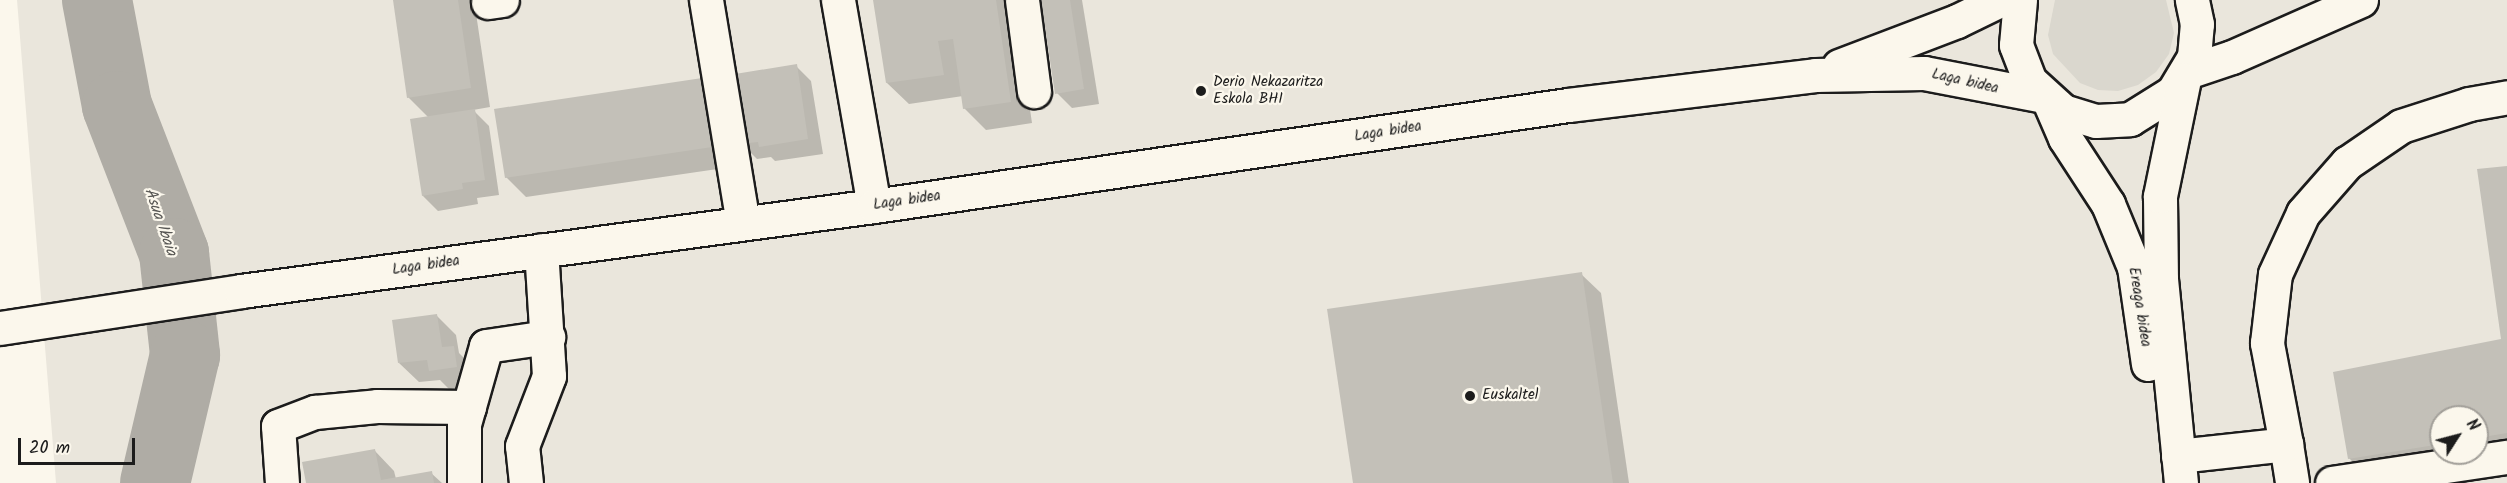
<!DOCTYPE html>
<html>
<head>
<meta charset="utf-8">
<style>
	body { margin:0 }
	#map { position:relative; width:2507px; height:483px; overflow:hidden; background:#fbf7ec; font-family:Kalam,sans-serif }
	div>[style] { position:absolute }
	.built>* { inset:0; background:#eae6dc }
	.green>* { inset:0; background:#dad7ce }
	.shadow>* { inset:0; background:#0003 }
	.river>* { height:70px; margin:-35px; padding:0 35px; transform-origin:35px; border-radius:35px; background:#afaca5 }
	.building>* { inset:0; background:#c3c0b8 }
	.roads { filter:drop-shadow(2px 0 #1c1c1c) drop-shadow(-2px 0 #1c1c1c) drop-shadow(0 2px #1c1c1c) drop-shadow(0 -2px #1c1c1c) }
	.minor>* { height:33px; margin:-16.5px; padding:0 16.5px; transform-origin:16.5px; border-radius:16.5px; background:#fbf7ec }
	.dots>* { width:16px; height:16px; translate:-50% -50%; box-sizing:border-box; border:3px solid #fbf7ec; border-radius:50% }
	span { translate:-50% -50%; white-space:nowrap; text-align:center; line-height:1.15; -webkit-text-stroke:4.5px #fbf7ec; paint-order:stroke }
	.poi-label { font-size:15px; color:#1c1c1c }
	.left { translate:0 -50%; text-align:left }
	.street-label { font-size:15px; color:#1c1c1c }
	.water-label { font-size:16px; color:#575653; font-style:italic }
	.north { position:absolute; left:2429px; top:405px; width:60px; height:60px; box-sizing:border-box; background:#fbf7ec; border:2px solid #a29f99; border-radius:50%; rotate:54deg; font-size:16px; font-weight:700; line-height:24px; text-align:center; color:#1c1c1c }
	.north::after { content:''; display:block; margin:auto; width:21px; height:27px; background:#1c1c1c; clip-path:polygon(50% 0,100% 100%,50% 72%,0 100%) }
	.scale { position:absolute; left:18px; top:438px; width:117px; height:27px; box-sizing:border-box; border:3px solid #1c1c1c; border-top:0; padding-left:8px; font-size:18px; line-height:21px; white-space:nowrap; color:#1c1c1c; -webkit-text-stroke:4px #fbf7ec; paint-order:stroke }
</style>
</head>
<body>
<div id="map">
	<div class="built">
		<div style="clip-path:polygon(evenodd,17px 0,2507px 0,2507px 483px,56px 483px,17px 0,2441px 417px,2477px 417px,2477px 453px,2441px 453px,2441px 417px)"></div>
	</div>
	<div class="green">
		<div style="clip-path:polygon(2055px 0,2166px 0,2174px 33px,2169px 54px,2156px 72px,2138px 85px,2118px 91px,2098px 90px,2080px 83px,2053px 54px,2048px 35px)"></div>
	</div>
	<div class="shadow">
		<div style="clip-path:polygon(395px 0,474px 0,490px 107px,473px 110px,489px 126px,499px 195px,477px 198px,478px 204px,438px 211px,423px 196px,429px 118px,408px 97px)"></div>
		<div style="clip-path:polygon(875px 0,1014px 0,1032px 123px,986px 130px,964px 108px,963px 96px,909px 104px,887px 83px)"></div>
		<div style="clip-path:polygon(1042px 0,1082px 0,1099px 104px,1072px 108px,1057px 93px)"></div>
		<div style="clip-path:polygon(796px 66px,811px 81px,823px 154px,775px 161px,771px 157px,757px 159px,741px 143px)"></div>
		<div style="clip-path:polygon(708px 79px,738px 166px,526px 197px,506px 177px)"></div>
		<div style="clip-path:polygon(evenodd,2507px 167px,2507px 455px,2368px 478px,2349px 458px,2503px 340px,2507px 167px,2441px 417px,2477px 417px,2477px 453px,2441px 453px,2441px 417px)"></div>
		<div style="clip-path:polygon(1581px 274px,1601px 293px,1629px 483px,1354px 483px)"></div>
		<div style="clip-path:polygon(437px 316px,456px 335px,459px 353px,473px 367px,475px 386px,450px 390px,440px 380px,419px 382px,399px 363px)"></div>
		<div style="clip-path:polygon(375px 451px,394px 471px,396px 479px,431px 473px,442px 483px,307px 483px)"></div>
	</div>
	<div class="river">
		<div style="left:97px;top:0;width:108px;rotate:79.3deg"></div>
		<div style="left:117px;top:106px;width:158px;rotate:68.8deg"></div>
		<div style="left:174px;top:253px;width:103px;rotate:83.8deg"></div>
		<div style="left:185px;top:355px;width:131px;rotate:103.2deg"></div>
	</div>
	<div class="building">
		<div style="clip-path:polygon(393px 0,458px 0,471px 88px,407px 98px)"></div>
		<div style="clip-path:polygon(873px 0,996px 0,1011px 102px,963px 109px,953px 39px,938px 41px,944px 75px,886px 83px)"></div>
		<div style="clip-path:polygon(1041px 0,1070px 0,1084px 89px,1055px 94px)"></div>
		<div style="clip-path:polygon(797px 64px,808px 139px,759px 147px,758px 142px,740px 144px,729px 75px)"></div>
		<div style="clip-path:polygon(709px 77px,719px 146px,505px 178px,494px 109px)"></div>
		<div style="clip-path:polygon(475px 109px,485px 180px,462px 183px,463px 189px,422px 196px,410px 119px)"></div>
		<div style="clip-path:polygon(2507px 166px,2507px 433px,2477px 438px,2477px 417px,2441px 417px,2441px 444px,2348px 459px,2333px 372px,2501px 339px,2477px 169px)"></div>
		<div style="clip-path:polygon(1582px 272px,1613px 483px,1353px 483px,1327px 309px)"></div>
		<div style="clip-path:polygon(437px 314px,442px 347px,454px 346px,457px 367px,429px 371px,427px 360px,398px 363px,392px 320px)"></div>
		<div style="clip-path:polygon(375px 449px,381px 480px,432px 471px,434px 483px,306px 483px,302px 462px)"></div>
	</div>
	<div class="roads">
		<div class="minor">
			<div style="left:706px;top:0;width:226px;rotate:80.6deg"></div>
			<div style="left:838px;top:0;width:209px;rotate:80.1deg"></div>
			<div style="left:1022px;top:0;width:92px;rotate:82.5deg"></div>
			<div style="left:2020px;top:0;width:45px;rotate:95.1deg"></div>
			<div style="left:2016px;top:45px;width:39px;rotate:69deg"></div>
			<div style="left:2030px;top:81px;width:45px;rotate:42.3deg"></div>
			<div style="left:2063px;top:111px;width:34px;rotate:17deg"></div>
			<div style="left:2096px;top:121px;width:34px;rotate:-3deg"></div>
			<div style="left:2130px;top:119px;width:51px;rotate:-32.1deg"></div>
			<div style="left:2173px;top:92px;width:41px;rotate:-59deg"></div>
			<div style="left:2194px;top:57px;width:33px;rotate:-85deg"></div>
			<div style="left:2197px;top:24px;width:25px;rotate:-102deg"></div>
			<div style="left:488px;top:2px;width:14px;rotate:-8deg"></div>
			<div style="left:1839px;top:66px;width:126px;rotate:-20.9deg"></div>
			<div style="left:1957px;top:21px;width:48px;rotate:-26deg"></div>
			<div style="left:2187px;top:72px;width:47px;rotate:-18.4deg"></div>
			<div style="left:2232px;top:57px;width:141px;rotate:-23.8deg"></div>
			<div style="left:2049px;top:101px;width:40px;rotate:66.6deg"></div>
			<div style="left:2065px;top:138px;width:79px;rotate:56.9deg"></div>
			<div style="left:2108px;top:204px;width:68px;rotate:67.6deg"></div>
			<div style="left:2134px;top:267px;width:98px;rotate:81.8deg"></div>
			<div style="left:0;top:328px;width:244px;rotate:-8.7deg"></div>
			<div style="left:241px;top:291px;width:639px;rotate:-7.65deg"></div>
			<div style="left:874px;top:206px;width:701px;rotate:-8.28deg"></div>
			<div style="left:1568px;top:105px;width:249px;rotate:-6.9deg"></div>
			<div style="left:1815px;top:75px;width:109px;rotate:-1.1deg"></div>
			<div style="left:1924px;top:73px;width:121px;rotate:10.9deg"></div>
			<div style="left:2286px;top:444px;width:39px;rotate:81deg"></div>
			<div style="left:2178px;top:456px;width:109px;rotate:-6.3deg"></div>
			<div style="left:2286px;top:444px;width:103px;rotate:-100.7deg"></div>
			<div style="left:2267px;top:343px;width:69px;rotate:-83.4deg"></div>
			<div style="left:2275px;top:274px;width:67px;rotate:-65.3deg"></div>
			<div style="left:2303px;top:213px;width:67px;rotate:-48.7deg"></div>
			<div style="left:2347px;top:163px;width:65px;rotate:-34.4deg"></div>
			<div style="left:2401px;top:126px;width:71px;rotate:-17.9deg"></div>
			<div style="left:2469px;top:104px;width:39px;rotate:-10deg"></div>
			<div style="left:282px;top:483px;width:57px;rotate:-94deg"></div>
			<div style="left:278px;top:426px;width:40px;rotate:-21deg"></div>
			<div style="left:315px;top:412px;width:62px;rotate:-5.5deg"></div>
			<div style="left:377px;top:406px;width:92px;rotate:0.6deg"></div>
			<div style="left:464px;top:483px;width:59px;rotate:-90deg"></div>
			<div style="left:464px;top:424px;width:81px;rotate:-74.2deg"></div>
			<div style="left:486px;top:346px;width:63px;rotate:-8.3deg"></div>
			<div style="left:526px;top:483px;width:37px;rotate:-96deg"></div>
			<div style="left:522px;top:446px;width:75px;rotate:-68.9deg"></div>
			<div style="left:549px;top:376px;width:126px;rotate:-93.6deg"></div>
			<div style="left:2181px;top:483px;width:204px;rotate:-95.6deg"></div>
			<div style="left:2161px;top:280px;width:84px;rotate:-90.7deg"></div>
			<div style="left:2160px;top:196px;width:119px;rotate:-78.4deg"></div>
			<div style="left:2332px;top:483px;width:177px;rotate:-8.5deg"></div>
		</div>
	</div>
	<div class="dots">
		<div style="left:1201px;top:91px;background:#1c1c1c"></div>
		<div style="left:1470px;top:396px;background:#1c1c1c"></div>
	</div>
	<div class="poi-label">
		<span class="left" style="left:1213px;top:91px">Derio Nekazaritza<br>Eskola BHI</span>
		<span class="left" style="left:1482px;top:396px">Euskaltel</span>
	</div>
	<div class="street-label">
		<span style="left:1965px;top:82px;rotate:13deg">Laga bidea</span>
		<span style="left:1388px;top:132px;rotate:-9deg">Laga bidea</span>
		<span style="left:907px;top:201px;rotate:-8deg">Laga bidea</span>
		<span style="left:426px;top:266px;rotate:-8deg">Laga bidea</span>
		<span style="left:2139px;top:307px;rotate:81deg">Ereaga bidea</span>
	</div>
	<div class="water-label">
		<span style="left:160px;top:222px;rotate:71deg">Asua Ibaia</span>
	</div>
	<div class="north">N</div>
	<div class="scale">20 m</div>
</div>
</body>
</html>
